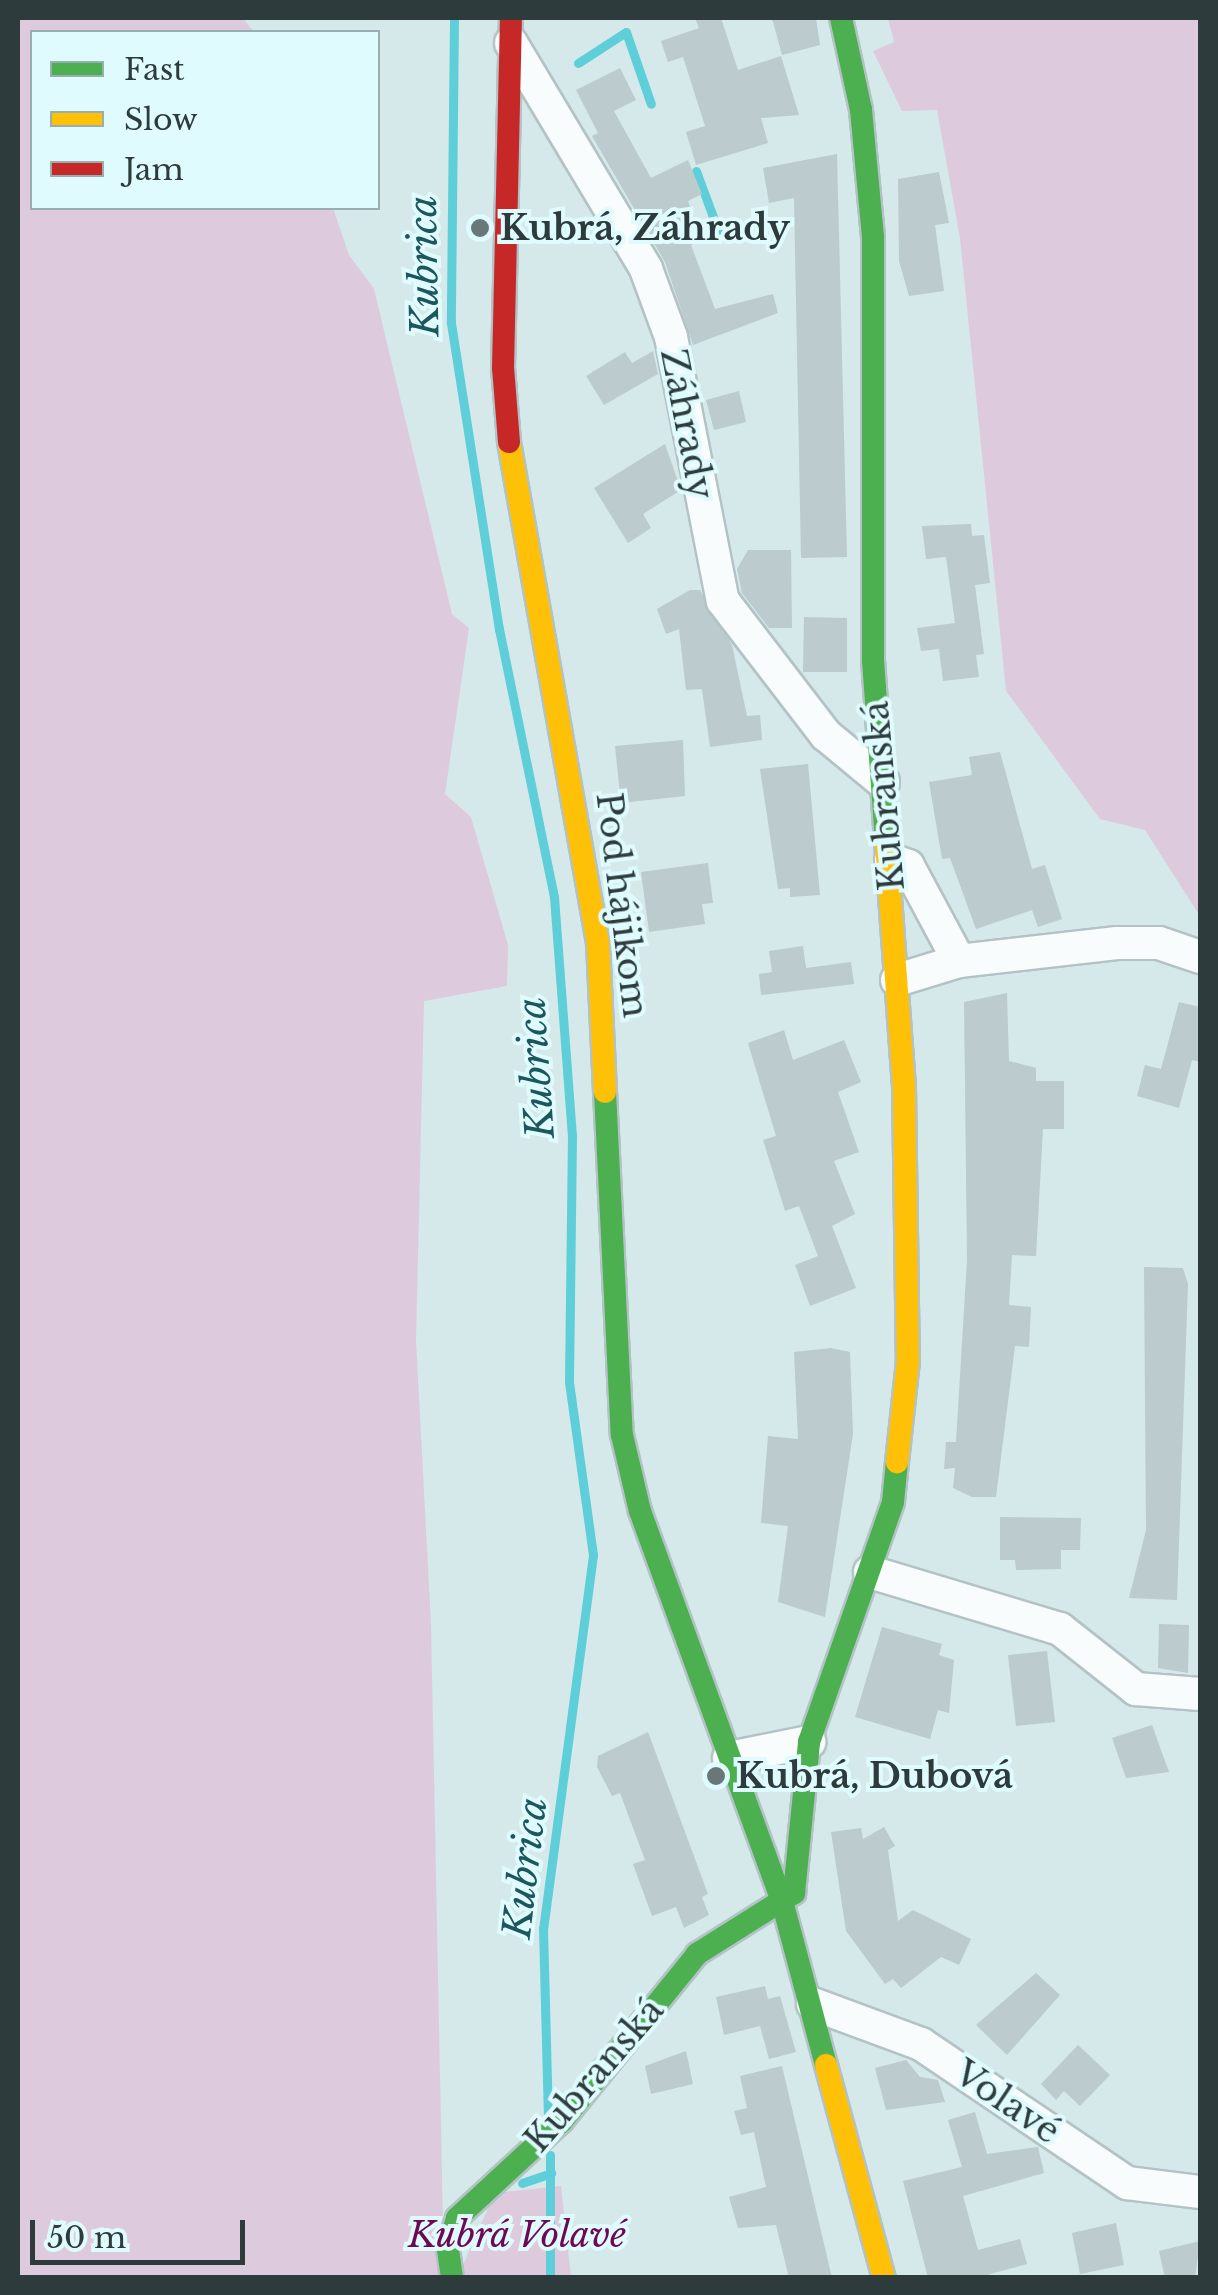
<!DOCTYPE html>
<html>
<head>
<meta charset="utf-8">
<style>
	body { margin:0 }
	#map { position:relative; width:1218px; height:2295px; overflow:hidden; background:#d5e8ea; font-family:"Libre Baskerville",serif }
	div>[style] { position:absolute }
	.green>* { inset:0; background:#decadd }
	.stream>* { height:9px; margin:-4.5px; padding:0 4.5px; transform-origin:4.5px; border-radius:4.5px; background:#5eced9 }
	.building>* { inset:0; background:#bccbcd }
	.roads { filter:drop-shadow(2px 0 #b3c3c5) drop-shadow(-2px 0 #b3c3c5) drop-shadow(0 2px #b3c3c5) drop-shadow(0 -2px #b3c3c5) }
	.street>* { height:32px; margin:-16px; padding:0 16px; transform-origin:16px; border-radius:16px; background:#f9fcfc }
	.fast>* { height:22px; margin:-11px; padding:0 11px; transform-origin:11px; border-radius:11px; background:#4caf50 }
	.slow>* { height:22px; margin:-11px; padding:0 11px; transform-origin:11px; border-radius:11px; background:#ffc107 }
	.jam>* { height:22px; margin:-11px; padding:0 11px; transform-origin:11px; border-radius:11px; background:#c62828 }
	.dots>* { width:28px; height:28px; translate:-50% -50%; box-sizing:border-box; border:5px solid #dffbfe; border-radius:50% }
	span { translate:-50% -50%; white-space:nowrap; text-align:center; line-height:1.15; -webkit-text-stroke:8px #dffbfe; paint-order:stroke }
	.poi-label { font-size:35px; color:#2d3b3c; font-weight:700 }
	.left { translate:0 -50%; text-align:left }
	.street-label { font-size:35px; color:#2d3b3c }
	.park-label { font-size:35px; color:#6c0856; font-style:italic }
	.water-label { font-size:38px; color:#1d575e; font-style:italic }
	.frame { position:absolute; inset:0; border:20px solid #2d3b3c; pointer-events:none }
	.legend { position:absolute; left:30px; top:30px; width:350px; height:180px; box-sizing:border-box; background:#dffbfe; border:2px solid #98aeb0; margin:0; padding:12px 18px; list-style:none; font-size:30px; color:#2d3b3c }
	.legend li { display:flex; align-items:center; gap:20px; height:50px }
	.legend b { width:50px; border:2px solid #98aeb0 }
	.scale { position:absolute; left:30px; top:2220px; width:215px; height:45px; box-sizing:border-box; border:5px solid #2d3b3c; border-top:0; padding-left:12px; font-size:30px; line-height:35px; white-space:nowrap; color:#2d3b3c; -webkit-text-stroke:8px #dffbfe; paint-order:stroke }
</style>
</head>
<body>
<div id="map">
	<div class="green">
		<div style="clip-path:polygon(18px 18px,243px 18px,254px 32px,32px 32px,32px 208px,333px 208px,349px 255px,374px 289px,452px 614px,469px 628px,445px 794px,471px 817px,508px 945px,507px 986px,424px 1001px,416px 1340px,431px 1624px,444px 2277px,18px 2277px)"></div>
		<div style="clip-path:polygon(888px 18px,1200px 18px,1200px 916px,1145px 830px,1100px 819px,1006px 691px,960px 238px,937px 110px,902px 111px,873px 51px,894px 42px)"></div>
		<div style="clip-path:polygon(561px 2186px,571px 2277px,457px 2278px,495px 2193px)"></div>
	</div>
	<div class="stream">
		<div style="left:454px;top:18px;width:305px;rotate:90.6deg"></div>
		<div style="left:451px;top:323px;width:310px;rotate:81.1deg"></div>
		<div style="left:499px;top:629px;width:274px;rotate:78.4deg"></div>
		<div style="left:554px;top:897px;width:239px;rotate:85.7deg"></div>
		<div style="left:572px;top:1135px;width:247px;rotate:90.7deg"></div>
		<div style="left:569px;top:1382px;width:175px;rotate:82.1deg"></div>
		<div style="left:593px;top:1555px;width:376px;rotate:97.6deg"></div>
		<div style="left:543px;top:1928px;width:187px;rotate:88.5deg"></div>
		<div style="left:578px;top:63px;width:57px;rotate:-32.9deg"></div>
		<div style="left:626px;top:32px;width:76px;rotate:70.9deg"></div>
		<div style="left:696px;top:171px;width:66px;rotate:69.6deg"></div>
		<div style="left:522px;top:2183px;width:31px;rotate:-19deg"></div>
		<div style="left:550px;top:2278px;width:123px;rotate:-90deg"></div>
	</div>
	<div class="building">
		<div style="clip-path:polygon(695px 18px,721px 18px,738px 70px,781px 56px,799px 115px,761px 118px,768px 143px,696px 165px,686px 132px,705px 126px,683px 57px,668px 62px,661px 41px,699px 28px)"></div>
		<div style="clip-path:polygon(772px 18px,816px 18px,820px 45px,782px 55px)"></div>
		<div style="clip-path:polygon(620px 68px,636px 100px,614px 111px,651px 178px,688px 160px,702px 194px,688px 201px,702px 241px,691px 245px,715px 309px,773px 294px,778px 313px,693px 345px,665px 262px,592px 136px,598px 133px,576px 90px)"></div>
		<div style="clip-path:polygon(837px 154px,847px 557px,801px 558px,794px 198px,769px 203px,763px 168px)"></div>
		<div style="clip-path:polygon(939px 172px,949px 223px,935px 225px,944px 291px,909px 296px,899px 261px,898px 179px)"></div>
		<div style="clip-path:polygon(653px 351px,658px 374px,604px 405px,586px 376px,625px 352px,632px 363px)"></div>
		<div style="clip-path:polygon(739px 391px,746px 422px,714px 430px,706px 400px)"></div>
		<div style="clip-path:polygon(665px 444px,681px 490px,643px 514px,651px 528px,628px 543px,594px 488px)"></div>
		<div style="clip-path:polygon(971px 524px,972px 536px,984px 535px,990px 583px,975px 585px,984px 654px,976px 655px,979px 677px,943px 681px,939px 649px,921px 651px,917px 628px,955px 623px,946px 557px,926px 559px,922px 526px)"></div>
		<div style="clip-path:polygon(748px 550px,791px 550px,792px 628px,769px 628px,742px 593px,737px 569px)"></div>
		<div style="clip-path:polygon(690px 590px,700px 590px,732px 645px,747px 716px,760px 715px,762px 740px,710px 747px,702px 689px,686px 690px,679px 629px,666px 634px,657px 609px)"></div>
		<div style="clip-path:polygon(804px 617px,847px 618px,847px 672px,803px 672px)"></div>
		<div style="clip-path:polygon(683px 740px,685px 796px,621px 803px,615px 746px)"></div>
		<div style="clip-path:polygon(1000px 752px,1032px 869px,1045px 865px,1062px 919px,1038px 927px,1032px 910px,976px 929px,950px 858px,942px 859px,929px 782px,972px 775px,969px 757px)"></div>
		<div style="clip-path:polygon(808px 764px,820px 895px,790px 897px,790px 888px,778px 889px,760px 769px)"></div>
		<div style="clip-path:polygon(708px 863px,713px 903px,702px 904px,705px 924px,649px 932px,641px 872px)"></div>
		<div style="clip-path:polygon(803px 946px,806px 968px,851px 962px,854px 984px,761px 995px,759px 974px,772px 972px,769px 951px)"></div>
		<div style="clip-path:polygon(1007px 993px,1009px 1061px,1036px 1068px,1036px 1081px,1064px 1081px,1064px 1129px,1043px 1129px,1036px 1256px,1012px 1255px,1009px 1305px,1031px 1307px,1029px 1347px,1015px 1346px,996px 1497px,972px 1497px,953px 1488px,955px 1468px,944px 1469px,946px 1442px,956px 1442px,967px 1260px,964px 1002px)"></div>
		<div style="clip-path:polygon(1179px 1002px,1200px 1007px,1200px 1062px,1192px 1060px,1179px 1108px,1137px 1096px,1145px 1065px,1161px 1069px)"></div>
		<div style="clip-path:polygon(784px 1030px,793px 1060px,844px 1040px,861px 1082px,838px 1092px,859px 1152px,834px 1161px,855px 1214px,832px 1226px,856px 1288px,810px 1306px,795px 1265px,818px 1256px,799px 1206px,785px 1211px,763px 1140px,776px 1136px,748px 1043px)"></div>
		<div style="clip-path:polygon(1144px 1267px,1183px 1268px,1188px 1284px,1177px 1600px,1129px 1598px,1146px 1530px)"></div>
		<div style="clip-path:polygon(831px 1348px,850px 1352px,853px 1434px,825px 1617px,778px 1602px,788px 1526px,761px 1523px,768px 1436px,798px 1439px,794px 1352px)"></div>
		<div style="clip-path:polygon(1000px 1517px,1081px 1518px,1080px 1550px,1061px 1550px,1061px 1569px,1016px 1570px,1015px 1560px,1000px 1560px)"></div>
		<div style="clip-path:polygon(1159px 1624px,1189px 1625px,1188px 1673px,1158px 1668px)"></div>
		<div style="clip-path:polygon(882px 1627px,942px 1644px,939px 1655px,954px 1660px,949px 1713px,938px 1710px,930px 1739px,855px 1717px)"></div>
		<div style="clip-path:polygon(1047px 1651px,1055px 1722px,1016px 1726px,1008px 1655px)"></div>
		<div style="clip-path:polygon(1152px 1725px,1169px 1772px,1126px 1778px,1112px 1738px)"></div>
		<div style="clip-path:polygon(648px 1732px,708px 1894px,702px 1897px,709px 1915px,684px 1928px,676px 1907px,652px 1916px,633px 1864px,645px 1860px,620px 1793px,612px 1796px,597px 1767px,598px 1756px)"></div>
		<div style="clip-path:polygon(884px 1827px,895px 1846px,888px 1850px,898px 1921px,913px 1910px,971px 1939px,959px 1965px,941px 1957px,901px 1988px,893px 1979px,885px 1984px,846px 1931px,831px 1832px,861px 1828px,863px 1839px)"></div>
		<div style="clip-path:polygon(1036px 1973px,1060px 1995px,1007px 2055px,976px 2025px)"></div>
		<div style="clip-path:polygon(765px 1986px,768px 1999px,780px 1996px,796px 2052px,769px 2059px,760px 2026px,724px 2035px,716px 1997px)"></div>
		<div style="clip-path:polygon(1078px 2045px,1110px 2075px,1080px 2106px,1064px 2091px,1056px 2100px,1041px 2084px)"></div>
		<div style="clip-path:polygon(686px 2051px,693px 2084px,651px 2094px,645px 2066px)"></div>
		<div style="clip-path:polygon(906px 2060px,920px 2077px,938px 2080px,945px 2102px,886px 2110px,875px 2068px)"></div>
		<div style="clip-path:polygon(782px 2066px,812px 2193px,832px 2278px,789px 2278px,776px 2225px,738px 2228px,729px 2197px,766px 2187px,754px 2132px,741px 2135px,734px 2111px,747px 2108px,740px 2076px)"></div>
		<div style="clip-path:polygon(975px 2112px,987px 2154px,1038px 2147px,1044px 2173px,963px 2196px,978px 2250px,1020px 2239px,1027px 2264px,976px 2278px,928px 2278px,903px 2181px,962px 2167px,948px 2120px)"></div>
		<div style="clip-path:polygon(1116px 2223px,1124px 2265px,1080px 2274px,1072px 2233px)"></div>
		<div style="clip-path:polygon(1200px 2241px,1195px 2278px,1165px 2278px,1159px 2251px)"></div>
	</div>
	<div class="roads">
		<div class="street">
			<div style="left:511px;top:43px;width:263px;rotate:59.1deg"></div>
			<div style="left:646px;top:269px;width:72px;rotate:69.8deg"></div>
			<div style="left:671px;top:337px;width:269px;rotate:78.9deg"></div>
			<div style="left:723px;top:601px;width:169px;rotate:52.5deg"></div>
			<div style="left:826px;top:735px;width:74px;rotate:39.5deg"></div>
			<div style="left:891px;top:860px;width:18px;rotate:19deg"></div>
			<div style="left:908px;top:866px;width:108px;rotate:61.8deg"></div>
			<div style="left:897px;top:980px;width:65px;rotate:-17deg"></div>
			<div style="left:959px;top:961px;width:159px;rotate:-6.5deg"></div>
			<div style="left:1117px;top:943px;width:42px"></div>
			<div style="left:1159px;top:943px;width:43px;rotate:18.9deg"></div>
			<div style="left:870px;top:1572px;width:198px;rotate:16.7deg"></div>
			<div style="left:1060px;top:1629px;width:97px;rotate:38.3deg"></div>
			<div style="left:1136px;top:1689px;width:64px;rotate:4.5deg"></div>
			<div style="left:729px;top:1758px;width:82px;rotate:-11.3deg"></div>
			<div style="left:813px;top:2004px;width:115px;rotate:20.3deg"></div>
			<div style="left:921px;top:2044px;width:249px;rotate:34deg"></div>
			<div style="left:1127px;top:2183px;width:74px;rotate:7deg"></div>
		</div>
		<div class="fast">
			<div style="left:841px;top:18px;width:94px;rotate:77.7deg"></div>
			<div style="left:861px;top:110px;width:128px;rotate:84.6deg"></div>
			<div style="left:873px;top:237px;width:423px;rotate:90deg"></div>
			<div style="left:873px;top:660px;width:182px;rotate:85.9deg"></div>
			<div style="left:605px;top:1092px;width:343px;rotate:87.2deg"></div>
			<div style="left:622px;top:1435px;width:78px;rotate:76.7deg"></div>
			<div style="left:640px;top:1511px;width:415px;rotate:70deg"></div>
			<div style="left:782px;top:1901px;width:170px;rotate:75deg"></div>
			<div style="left:452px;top:2278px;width:30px;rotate:-98deg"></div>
			<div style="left:448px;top:2248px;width:31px;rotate:-73deg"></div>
			<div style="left:457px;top:2218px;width:143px;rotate:-42.7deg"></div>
			<div style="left:562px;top:2121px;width:215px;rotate:-51deg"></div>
			<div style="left:697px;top:1954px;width:115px;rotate:-32.2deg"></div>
			<div style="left:794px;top:1893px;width:152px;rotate:-84.3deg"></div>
			<div style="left:809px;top:1742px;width:254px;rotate:-70.7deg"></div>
			<div style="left:893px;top:1502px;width:40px;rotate:-84.3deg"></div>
		</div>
		<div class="slow">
			<div style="left:509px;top:442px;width:509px;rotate:79.93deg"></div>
			<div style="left:598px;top:943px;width:149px;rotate:87.3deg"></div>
			<div style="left:886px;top:842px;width:246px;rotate:85.8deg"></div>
			<div style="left:904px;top:1087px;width:274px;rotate:89.2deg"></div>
			<div style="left:908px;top:1361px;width:102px;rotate:96.2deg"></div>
			<div style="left:826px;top:2065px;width:221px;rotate:74.8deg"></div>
		</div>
		<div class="jam">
			<div style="left:509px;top:442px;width:74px;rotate:-94.6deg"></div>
			<div style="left:503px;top:368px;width:350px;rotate:-88.7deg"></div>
		</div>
	</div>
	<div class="dots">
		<div style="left:480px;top:228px;background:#687879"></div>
		<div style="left:716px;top:1776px;background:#687879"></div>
	</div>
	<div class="poi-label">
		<span class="left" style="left:500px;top:228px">Kubrá, Záhrady</span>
		<span class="left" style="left:736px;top:1776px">Kubrá, Dubová</span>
	</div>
	<div class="street-label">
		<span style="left:687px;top:424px;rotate:79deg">Záhrady</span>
		<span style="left:884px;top:796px;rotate:-95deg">Kubranská</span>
		<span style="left:622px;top:905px;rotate:83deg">Pod hájikom</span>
		<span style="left:594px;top:2075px;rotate:-49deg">Kubranská</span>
		<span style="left:1007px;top:2102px;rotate:34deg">Volavé</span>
	</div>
	<div class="park-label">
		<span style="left:517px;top:2235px">Kubrá Volavé</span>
	</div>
	<div class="water-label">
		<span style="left:424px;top:266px;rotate:-91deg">Kubrica</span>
		<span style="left:536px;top:1068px;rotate:-94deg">Kubrica</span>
		<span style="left:525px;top:1868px;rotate:-83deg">Kubrica</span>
	</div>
	<div class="frame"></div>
	<ul class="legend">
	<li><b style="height:12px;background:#4caf50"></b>Fast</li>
	<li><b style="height:12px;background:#ffc107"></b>Slow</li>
	<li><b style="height:12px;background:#c62828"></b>Jam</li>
	</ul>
	<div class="scale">50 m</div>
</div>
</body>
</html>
